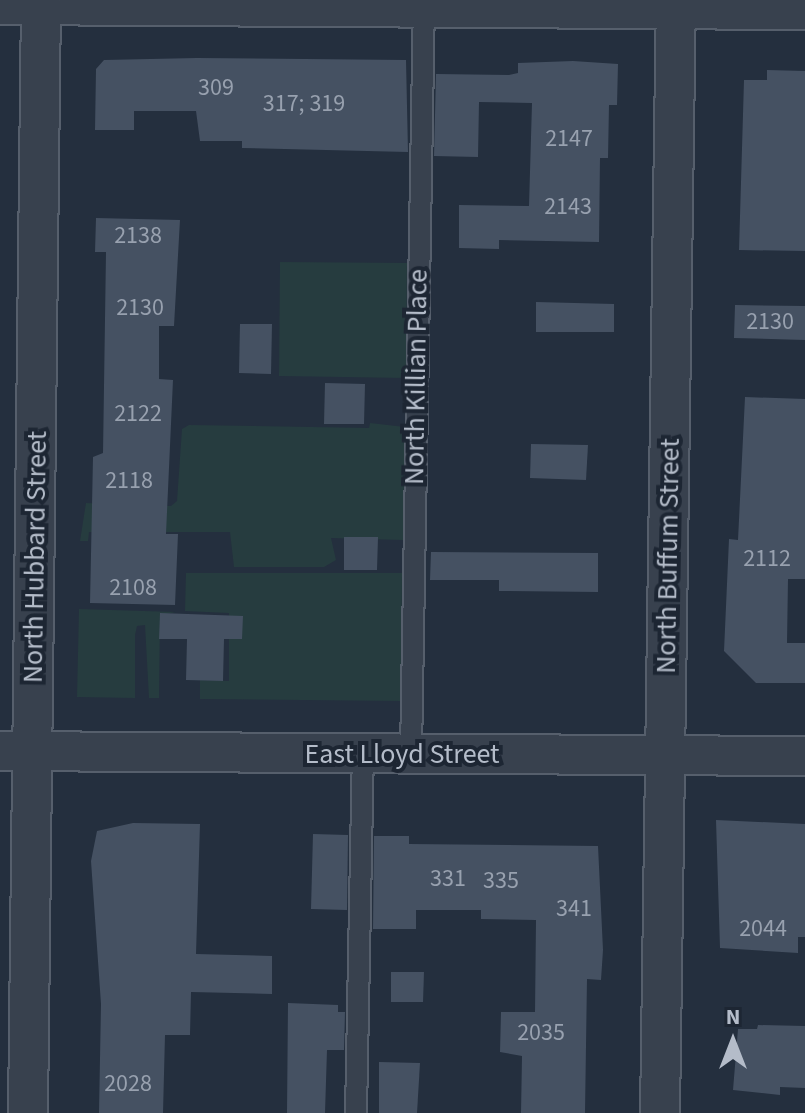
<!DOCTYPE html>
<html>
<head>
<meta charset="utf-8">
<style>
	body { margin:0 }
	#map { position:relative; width:805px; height:1113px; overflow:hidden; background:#242f3e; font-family:"Source Sans 3",sans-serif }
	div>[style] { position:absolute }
	.green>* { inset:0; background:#263c3f }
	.building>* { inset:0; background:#455162 }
	.roads { filter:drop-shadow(2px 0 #565f6c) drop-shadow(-2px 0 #565f6c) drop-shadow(0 2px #565f6c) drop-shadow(0 -2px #565f6c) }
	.service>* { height:20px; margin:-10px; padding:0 10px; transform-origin:10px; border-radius:10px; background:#38414e }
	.minor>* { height:38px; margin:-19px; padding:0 19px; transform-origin:19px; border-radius:19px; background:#38414e }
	span { translate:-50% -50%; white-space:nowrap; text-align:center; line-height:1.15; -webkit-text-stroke:8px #1d2633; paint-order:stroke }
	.number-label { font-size:24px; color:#98a1af }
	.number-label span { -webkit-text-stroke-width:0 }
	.street-label { font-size:28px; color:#b4bcc9 }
	.north { position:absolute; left:693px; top:1001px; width:80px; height:80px; -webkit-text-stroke:6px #1d2633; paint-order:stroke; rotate:0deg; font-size:22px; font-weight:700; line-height:32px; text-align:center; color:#b4bcc9 }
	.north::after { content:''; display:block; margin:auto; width:28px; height:36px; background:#b4bcc9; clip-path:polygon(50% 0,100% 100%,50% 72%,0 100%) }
</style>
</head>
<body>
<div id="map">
	<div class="green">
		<div style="clip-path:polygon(280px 262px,407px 263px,406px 378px,279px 376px)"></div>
		<div style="clip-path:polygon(370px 423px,405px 427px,403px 540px,331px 538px,336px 560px,324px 567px,234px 567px,230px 532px,89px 532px,88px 541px,80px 541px,86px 503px,171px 506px,177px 501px,182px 429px,189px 425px,369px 428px)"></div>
		<div style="clip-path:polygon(186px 573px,402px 573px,401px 701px,200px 699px,200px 680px,229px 681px,229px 613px,185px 611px)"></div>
		<div style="clip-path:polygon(79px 609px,176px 612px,160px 615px,159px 698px,149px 698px,145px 625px,137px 626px,135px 635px,135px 698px,77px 697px)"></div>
	</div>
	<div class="building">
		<div style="clip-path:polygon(197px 58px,406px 60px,408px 152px,242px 148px,242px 141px,200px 141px,196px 111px,134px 111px,134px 130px,95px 130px,96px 69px,104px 60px)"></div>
		<div style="clip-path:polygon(573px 61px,618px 64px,617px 105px,609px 105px,608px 158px,600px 158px,599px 242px,499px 240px,499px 249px,459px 248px,459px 205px,529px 206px,532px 103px,479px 102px,478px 157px,434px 156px,436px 74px,509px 75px,518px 73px,518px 63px)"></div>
		<div style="clip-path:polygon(767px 70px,805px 71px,805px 251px,739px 250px,744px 80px,767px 80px)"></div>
		<div style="clip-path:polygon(96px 218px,180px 220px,174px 326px,159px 326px,159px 379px,173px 380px,166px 534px,178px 534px,175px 605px,90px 603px,93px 457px,103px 453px,106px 252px,95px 252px)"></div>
		<div style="clip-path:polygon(536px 302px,614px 304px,614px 332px,536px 332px)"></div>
		<div style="clip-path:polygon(735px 305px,805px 306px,805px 340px,734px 338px)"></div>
		<div style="clip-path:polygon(240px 324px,272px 324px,271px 374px,239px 373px)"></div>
		<div style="clip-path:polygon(325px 383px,365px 384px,364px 424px,324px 424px)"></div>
		<div style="clip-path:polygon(745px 397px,805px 399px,805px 579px,788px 579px,787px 643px,805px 643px,805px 683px,756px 683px,724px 651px,729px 539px,738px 540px)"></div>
		<div style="clip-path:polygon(531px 444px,588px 445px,586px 480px,530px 478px)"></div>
		<div style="clip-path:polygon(344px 537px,378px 537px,377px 570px,344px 570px)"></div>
		<div style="clip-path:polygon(431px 552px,598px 553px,598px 592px,499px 591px,499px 580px,430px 580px)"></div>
		<div style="clip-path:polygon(160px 613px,243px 616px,242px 639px,224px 639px,223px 681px,186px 680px,187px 639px,159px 639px)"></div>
		<div style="clip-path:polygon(716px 820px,805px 824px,805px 937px,798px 937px,798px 953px,720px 948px)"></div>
		<div style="clip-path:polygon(133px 823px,200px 824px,196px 954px,272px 956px,272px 994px,191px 992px,190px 1035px,165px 1035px,163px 1113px,99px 1113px,101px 1004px,91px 861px,97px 831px)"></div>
		<div style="clip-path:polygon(313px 834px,348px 835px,347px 910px,311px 909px)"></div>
		<div style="clip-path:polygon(374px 836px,409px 836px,409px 844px,598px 846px,603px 950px,601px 980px,587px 979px,585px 1113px,521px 1113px,522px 1056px,500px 1052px,501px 1012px,535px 1012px,536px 920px,481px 919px,481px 910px,416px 910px,416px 929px,373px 929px)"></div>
		<div style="clip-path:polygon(391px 972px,424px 972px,423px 1002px,391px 1002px)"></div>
		<div style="clip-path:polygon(288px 1003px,338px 1005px,338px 1012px,345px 1012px,344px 1050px,327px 1050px,325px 1113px,287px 1113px)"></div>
		<div style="clip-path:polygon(758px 1025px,805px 1026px,805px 1088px,780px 1087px,780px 1095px,733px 1090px,738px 1029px,757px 1029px)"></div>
		<div style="clip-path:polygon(379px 1062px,420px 1063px,417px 1113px,379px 1113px)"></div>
	</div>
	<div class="roads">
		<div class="service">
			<div style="left:411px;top:753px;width:753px;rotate:-89.01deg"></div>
			<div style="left:356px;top:1113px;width:360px;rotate:-88.9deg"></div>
		</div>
		<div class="minor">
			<div style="left:0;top:5px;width:805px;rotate:0.36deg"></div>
			<div style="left:0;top:751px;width:805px;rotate:0.36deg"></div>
			<div style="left:28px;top:1113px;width:1113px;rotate:-89.33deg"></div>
			<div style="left:660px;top:1113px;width:1113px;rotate:-89.18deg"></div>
		</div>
	</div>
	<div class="number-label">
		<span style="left:216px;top:88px">309</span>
		<span style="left:304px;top:104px">317; 319</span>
		<span style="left:569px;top:139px">2147</span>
		<span style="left:568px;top:207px">2143</span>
		<span style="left:138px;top:236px">2138</span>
		<span style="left:140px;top:308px">2130</span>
		<span style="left:770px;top:322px">2130</span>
		<span style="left:138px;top:414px">2122</span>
		<span style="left:129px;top:481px">2118</span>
		<span style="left:767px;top:559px">2112</span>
		<span style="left:133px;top:588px">2108</span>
		<span style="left:448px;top:879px">331</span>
		<span style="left:501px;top:881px">335</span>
		<span style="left:574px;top:909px">341</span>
		<span style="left:763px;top:929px">2044</span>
		<span style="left:541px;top:1033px">2035</span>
		<span style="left:128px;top:1084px">2028</span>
	</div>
	<div class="street-label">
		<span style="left:416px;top:377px;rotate:-89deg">North Killian Place</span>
		<span style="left:668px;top:556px;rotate:-89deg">North Buffum Street</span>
		<span style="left:35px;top:557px;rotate:-89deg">North Hubbard Street</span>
		<span style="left:402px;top:754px">East Lloyd Street</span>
	</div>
	<div class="north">N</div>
</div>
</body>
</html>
